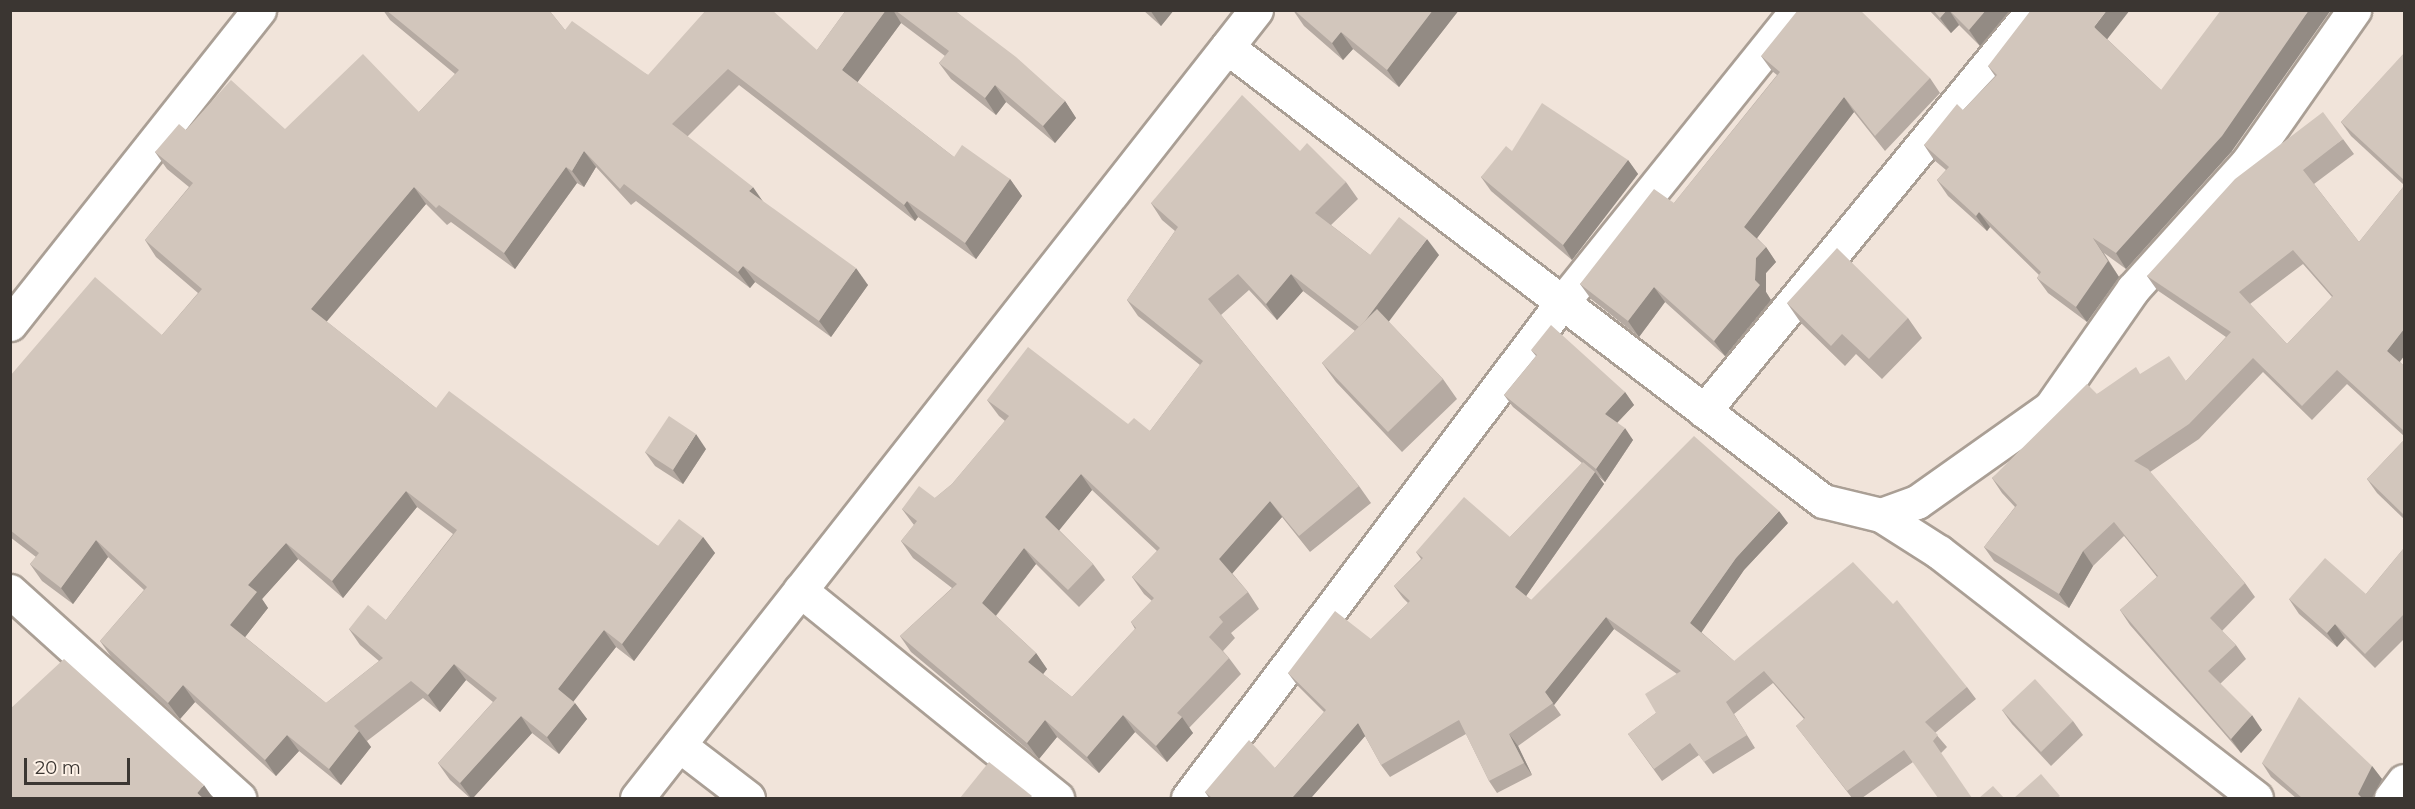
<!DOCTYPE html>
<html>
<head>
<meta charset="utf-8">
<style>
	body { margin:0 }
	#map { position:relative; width:2415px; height:809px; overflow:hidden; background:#f1e4da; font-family:Montserrat,sans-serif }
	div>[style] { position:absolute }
	.roads { filter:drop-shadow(2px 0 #aa9f95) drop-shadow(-2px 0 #aa9f95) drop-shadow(0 2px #aa9f95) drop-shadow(0 -2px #aa9f95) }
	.street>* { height:33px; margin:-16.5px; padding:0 16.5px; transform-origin:16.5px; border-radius:16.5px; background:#fff }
	.wall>* { inset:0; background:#b5aaa2 }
	.shaded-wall>* { inset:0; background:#938b84 }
	.building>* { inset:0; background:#d2c6bc }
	span { translate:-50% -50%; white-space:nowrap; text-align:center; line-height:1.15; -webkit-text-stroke:4.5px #fef2e7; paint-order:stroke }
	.frame { position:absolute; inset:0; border:12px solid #3b3632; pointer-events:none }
	.scale { position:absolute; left:24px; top:758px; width:106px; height:27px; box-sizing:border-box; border:3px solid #3b3632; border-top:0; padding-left:8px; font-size:18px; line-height:21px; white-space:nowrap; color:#3b3632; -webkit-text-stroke:4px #fef2e7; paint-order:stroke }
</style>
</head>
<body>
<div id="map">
	<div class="roads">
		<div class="street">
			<div style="left:1227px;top:47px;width:749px;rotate:37.3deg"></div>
			<div style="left:1823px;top:501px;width:60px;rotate:13.6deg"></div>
			<div style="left:1881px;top:515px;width:38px;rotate:-20deg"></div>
			<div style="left:1917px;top:502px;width:163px;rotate:-35.3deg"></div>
			<div style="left:2050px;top:408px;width:145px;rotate:-55.1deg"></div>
			<div style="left:2133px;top:289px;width:170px;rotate:-47.9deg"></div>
			<div style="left:2247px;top:163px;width:187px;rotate:-55deg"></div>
			<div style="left:10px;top:324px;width:401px;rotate:-51.6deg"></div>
			<div style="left:1704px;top:411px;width:519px;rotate:-50.63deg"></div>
			<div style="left:1881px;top:515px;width:69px;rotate:32.5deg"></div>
			<div style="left:1939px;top:552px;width:401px;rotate:37.8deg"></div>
			<div style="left:800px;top:590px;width:331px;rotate:39deg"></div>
			<div style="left:10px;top:591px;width:309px;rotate:42.1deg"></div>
			<div style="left:679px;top:745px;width:87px;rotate:37.5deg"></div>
			<div style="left:637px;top:798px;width:1002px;rotate:-51.85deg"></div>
			<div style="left:1188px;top:798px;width:624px;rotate:-52.95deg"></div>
			<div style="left:1564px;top:300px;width:372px;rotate:-51.2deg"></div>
			<div style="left:2391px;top:798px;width:21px;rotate:-53deg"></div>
		</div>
	</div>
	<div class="wall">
		<div style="clip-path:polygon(evenodd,383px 10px,549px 10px,565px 30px,648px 75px,817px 50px,846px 10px,954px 10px,1065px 101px,1076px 118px,1055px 143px,1006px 102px,996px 115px,951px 79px,939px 63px,945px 56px,901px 23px,857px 82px,954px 157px,1010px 179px,1022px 196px,976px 259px,918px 217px,915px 221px,739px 85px,687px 137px,762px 201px,868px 285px,831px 337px,755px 282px,750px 288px,636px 201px,631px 205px,596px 167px,584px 187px,577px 183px,515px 269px,451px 222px,447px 225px,426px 204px,326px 321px,436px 408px,658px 546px,703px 537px,715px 553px,634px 661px,616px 647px,573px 701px,587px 719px,559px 754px,532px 733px,473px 798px,470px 798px,450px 780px,438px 763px,493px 702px,466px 680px,440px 712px,423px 698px,367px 741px,371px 747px,341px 785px,299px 751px,276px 776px,195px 702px,180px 719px,112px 658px,100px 641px,144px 590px,108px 557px,73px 604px,42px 581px,30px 564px,36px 557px,10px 537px,10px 376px,162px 335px,198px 293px,156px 257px,145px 240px,189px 187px,167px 169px,155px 152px,186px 130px,285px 129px,419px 112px,455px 74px,390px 20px,383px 10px,417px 507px,453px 534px,386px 620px,349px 629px,360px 645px,379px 661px,326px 703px,245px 637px,268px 608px,262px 599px,298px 559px,343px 598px,417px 507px)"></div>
		<div style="clip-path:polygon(1143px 10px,1174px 10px,1161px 26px)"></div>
		<div style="clip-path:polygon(1293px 10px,1459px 10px,1399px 87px,1353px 49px,1343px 60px,1304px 26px)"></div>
		<div style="clip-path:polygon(1929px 10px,2010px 10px,1980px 46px,1959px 25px,1951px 33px)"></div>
		<div style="clip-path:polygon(2107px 39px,2161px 90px,2232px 151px,2126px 269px,2104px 253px,2119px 277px,2087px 322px,2048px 293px,2037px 278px,2039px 275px,1990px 227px,1987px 231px,1948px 196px,1937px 180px,1946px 170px,1934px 160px,1924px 145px,1963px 110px,1995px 76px,1988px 66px)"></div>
		<div style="clip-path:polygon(2404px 54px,2404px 185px,2351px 136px,2341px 122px)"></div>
		<div style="clip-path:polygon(1761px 56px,1930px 78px,1940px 93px,1885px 151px,1854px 112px,1757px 238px,1766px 247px,1776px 262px,1766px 273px,1766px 292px,1771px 300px,1725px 356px,1665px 302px,1639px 337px,1591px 299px,1580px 284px,1674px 203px,1777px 75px,1772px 71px)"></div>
		<div style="clip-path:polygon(evenodd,2343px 139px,2354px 154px,2314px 184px,2359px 242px,2404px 186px,2404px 356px,2400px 362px,2404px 366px,2404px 436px,2347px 384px,2312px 420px,2263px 372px,2199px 439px,2150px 472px,2245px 583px,2255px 597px,2222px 631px,2236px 645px,2246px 659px,2220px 684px,2262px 730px,2241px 753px,2130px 625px,2120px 610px,2157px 577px,2124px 536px,2093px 566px,2069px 608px,1994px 561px,1984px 547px,2015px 507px,2002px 493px,1992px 478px,2097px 394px,2140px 374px,2186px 381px,2226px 337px,2157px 290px,2147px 276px,2343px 139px,2303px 264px,2332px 297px,2287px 344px,2250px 304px,2303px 264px)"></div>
		<div style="clip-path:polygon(evenodd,1300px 151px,1346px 182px,1358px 199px,1331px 225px,1370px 255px,1439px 255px,1388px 321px,1443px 379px,1457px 399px,1402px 452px,1336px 382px,1322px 363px,1355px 331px,1303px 291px,1277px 320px,1249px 290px,1221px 315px,1359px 486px,1371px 503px,1310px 552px,1282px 517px,1232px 573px,1248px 592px,1259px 609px,1231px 633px,1235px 638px,1223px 651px,1229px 658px,1241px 674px,1189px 728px,1193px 733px,1167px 762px,1135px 732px,1099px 773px,1057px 737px,1039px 759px,911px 652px,900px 636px,952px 588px,913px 558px,901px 541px,914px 525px,902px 509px,935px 498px,952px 484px,1005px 421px,999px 416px,987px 400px,1128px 424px,1150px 431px,1200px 365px,1138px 316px,1127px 300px,1175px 231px,1162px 220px,1151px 203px,1300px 151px,1092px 490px,1157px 551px,1132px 577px,1144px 594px,1152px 601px,1131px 622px,1135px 629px,1072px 697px,1043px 674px,1047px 669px,1036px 653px,996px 616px,1036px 564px,1079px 607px,1105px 580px,1093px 564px,1059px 530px,1092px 490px)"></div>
		<div style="clip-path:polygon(1512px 151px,1628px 160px,1638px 174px,1572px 260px,1491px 191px,1481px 177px)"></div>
		<div style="clip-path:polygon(1787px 303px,1908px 318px,1922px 338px,1882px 379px,1856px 354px,1845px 366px,1801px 323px)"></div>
		<div style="clip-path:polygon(1531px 350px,1625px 392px,1634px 405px,1617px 423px,1633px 440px,1605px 482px,1599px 477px,1604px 484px,1526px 596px,1531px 600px,1788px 523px,1744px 570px,1701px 632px,1734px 661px,1967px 687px,1976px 699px,1935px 733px,1947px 747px,1941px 753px,1913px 762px,1862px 798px,1852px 798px,1796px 726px,1804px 719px,1773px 683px,1734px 714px,1755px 748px,1713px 774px,1699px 755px,1662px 781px,1628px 734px,1656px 713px,1677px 674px,1614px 629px,1554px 705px,1561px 715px,1518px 746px,1532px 775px,1497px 793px,1489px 781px,1466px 734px,1390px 777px,1381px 765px,1365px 736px,1311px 798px,1209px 798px,1205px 792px,1275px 768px,1324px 712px,1297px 685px,1288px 673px,1371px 639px,1408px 603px,1403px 598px,1394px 586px,1421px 559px,1416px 552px,1510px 537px,1582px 463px,1513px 407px,1504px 395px,1536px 356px)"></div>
		<div style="clip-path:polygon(2404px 440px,2404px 519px,2377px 493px,2367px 479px)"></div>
		<div style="clip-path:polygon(706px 449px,683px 484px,655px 466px,645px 452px)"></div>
		<div style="clip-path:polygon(2404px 548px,2404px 639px,2375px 668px,2345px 638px,2337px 647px,2299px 614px,2289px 599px,2366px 594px)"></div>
		<div style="clip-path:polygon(2002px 710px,2073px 721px,2083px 735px,2051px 766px,2012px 724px)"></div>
		<div style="clip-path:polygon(2262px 763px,2372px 766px,2382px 779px,2372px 798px,2296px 798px,2271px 777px)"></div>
	</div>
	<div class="shaded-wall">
		<div style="clip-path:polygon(886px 10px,893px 10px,901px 23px,854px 87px,842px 70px)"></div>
		<div style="clip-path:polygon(1150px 10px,1174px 10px,1161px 26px)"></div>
		<div style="clip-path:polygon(1433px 10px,1459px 10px,1399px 87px,1387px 70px)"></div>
		<div style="clip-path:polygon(1947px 10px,1949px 10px,1959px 25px,1951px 33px,1940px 18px)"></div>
		<div style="clip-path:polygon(1986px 10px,2010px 10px,1980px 46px,1969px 30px)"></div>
		<div style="clip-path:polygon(2107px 10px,2130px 10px,2105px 42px,2094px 27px)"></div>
		<div style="clip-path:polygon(2309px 10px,2331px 10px,2232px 151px,2126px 269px,2116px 253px)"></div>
		<div style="clip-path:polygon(1341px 32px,1353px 49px,1343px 60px,1332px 43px)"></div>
		<div style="clip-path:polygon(995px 85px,1006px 102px,996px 115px,985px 98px)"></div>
		<div style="clip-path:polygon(1844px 97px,1854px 112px,1754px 242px,1744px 227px)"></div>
		<div style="clip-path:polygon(1065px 101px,1076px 118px,1055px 143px,1043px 126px)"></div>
		<div style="clip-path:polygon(584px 151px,596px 167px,584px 187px,572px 171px)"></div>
		<div style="clip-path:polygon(1628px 160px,1638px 174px,1572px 260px,1563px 245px)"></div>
		<div style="clip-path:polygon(566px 167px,577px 183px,515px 269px,504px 253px)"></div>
		<div style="clip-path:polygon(1010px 179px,1022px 196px,976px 259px,965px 243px)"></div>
		<div style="clip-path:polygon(414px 187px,426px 204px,323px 326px,311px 309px)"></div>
		<div style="clip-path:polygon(753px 187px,764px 203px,749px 191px)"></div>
		<div style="clip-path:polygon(907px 201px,918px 217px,915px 221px,904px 205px)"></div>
		<div style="clip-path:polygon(1979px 212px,1990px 227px,1987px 231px,1976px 216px)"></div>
		<div style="clip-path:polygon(2093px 238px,2119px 277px,2087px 322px,2076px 307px)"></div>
		<div style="clip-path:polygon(1427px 239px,1439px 255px,1372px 344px,1360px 327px)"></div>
		<div style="clip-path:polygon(1766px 247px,1776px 262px,1766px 273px,1766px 292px,1771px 300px,1725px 356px,1714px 341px,1755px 280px,1756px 258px)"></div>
		<div style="clip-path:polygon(743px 266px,755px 282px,750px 288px,738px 272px)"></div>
		<div style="clip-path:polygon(856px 268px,868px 285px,831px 337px,819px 321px)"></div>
		<div style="clip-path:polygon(1291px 274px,1303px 291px,1277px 320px,1266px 304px)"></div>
		<div style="clip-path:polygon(1654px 287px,1665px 302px,1639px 337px,1628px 321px)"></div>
		<div style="clip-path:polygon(2404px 329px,2404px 356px,2397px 365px,2387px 351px)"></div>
		<div style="clip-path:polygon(1625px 392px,1634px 405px,1614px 426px,1605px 414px)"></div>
		<div style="clip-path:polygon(1625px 428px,1633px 440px,1605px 482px,1596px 469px)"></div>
		<div style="clip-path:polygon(696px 434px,706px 449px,683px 484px,673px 470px)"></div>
		<div style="clip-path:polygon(1595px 472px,1604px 484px,1524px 599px,1515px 587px)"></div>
		<div style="clip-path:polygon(1081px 474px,1092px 490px,1057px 533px,1045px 517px)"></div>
		<div style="clip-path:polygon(406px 491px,417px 507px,343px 598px,332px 581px)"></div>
		<div style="clip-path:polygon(1270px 501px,1282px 517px,1231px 575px,1219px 559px)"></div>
		<div style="clip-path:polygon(1779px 511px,1788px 523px,1744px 570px,1699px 636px,1690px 623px,1736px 558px)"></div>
		<div style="clip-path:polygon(703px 537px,715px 553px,634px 661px,622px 644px)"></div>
		<div style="clip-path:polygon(96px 540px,108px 557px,73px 604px,61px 588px)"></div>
		<div style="clip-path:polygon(286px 543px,298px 559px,262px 599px,268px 608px,242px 641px,230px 625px,248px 585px)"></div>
		<div style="clip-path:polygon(1024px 548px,1036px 564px,993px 619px,982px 603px)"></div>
		<div style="clip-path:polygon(2083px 551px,2093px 566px,2069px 608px,2059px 594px)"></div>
		<div style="clip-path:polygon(1606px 617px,1614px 629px,1554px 705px,1545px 692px)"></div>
		<div style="clip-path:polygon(2335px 624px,2345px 638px,2337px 647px,2327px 633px)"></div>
		<div style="clip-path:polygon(604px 630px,616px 647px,570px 706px,558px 689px)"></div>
		<div style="clip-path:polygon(1036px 653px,1047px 669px,1040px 678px,1028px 662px)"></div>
		<div style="clip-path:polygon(454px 664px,466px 680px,440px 712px,428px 695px)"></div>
		<div style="clip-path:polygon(183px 685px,195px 702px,180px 719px,168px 703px)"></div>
		<div style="clip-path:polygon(575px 703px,587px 719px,559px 754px,547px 737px)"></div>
		<div style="clip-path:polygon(1123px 715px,1135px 732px,1099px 773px,1087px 757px)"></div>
		<div style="clip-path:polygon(2252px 715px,2262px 730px,2241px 753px,2231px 739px)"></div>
		<div style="clip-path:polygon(521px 716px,532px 733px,473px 798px,471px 798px,460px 783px)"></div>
		<div style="clip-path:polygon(1182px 717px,1193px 733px,1167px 762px,1156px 746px)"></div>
		<div style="clip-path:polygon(1045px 720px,1057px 737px,1039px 759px,1027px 743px)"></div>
		<div style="clip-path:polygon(1358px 723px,1366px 735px,1311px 798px,1292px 798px)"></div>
		<div style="clip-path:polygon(359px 731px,371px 747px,341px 785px,329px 769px)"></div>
		<div style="clip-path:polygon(1509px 734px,1518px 746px,1532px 775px,1524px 763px)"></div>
		<div style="clip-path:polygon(287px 735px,299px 751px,276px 776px,265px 760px)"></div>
		<div style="clip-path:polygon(2372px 766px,2382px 779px,2372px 798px,2361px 798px,2358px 794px)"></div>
		<div style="clip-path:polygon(204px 785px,213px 798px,201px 798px,197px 793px)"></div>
	</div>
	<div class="building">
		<div style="clip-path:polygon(evenodd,386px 10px,549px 10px,565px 30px,572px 21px,648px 75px,706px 10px,772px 10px,817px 50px,846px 10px,886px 10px,842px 70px,954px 157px,962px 145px,1010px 179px,965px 243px,907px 201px,904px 205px,728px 69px,672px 124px,753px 187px,749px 191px,856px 268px,819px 321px,743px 266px,738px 272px,624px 184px,620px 189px,584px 151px,572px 171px,566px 167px,504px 253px,439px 205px,436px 208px,414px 187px,311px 309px,436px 408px,449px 391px,658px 546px,679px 519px,703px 537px,622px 644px,604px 630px,558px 689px,575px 703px,547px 737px,521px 716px,460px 783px,438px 763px,497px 698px,454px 664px,428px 695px,411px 681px,354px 726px,359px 731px,329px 769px,287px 735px,265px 760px,183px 685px,168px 703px,100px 641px,147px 587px,96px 540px,61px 588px,30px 564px,39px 553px,10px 530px,10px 376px,95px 277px,162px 335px,202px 289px,145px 240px,193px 183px,155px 152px,179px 124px,186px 130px,231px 80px,285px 129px,363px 54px,419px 112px,459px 70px,386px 10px,406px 491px,457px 530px,386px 620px,368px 605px,349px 629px,383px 658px,326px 703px,230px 625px,257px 592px,248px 585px,286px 543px,332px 581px,406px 491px)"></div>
		<div style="clip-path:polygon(895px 10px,954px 10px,1016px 57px,1065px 101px,1043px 126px,995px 85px,985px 98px,939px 63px,949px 51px)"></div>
		<div style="clip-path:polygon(1294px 10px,1433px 10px,1387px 70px,1341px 32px,1332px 43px)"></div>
		<div style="clip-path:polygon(1798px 10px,1860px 10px,1930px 78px,1875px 136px,1844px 97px,1744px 227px,1766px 247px,1756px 258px,1755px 280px,1760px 285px,1714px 341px,1654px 287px,1628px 321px,1580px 284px,1654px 189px,1674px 203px,1780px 72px,1761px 56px)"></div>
		<div style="clip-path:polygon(1933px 10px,1947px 10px,1940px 18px)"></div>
		<div style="clip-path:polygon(1949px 10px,1986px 10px,1969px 30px)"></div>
		<div style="clip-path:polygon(2031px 10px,2107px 10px,2094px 27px,2161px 90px,2221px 10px,2309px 10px,2222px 136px,2116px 253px,2093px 238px,2108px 261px,2076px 307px,2037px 278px,2041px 272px,1979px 212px,1976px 216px,1937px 180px,1949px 167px,1924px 145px,1957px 104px,1963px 110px,1997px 75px,1988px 66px)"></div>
		<div style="clip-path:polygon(2404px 53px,2404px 180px,2341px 122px)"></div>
		<div style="clip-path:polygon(evenodd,1242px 95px,1300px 151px,1307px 143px,1346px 182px,1315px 213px,1370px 255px,1399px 217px,1427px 239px,1365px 321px,1359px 327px,1291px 274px,1266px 304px,1238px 274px,1208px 299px,1359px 486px,1299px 536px,1270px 501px,1219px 559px,1248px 592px,1219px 617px,1223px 622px,1209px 637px,1229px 658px,1177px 713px,1182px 717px,1156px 746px,1123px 715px,1087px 757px,1045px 720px,1027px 743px,900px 636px,957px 584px,901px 541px,917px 521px,902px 509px,919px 486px,935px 498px,952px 484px,1009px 416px,987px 400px,1028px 347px,1128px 424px,1134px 418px,1150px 431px,1203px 361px,1127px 300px,1178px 227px,1151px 203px,1242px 95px,1081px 474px,1160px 548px,1132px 577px,1154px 598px,1131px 622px,1136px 628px,1072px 697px,1028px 662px,1036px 653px,982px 603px,1024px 548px,1068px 590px,1093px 564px,1045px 517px,1081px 474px)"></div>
		<div style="clip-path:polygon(1542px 103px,1628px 160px,1563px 245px,1481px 177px,1506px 146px,1512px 151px)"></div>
		<div style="clip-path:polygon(evenodd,2323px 112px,2343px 139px,2303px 170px,2359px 242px,2404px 186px,2404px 329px,2387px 351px,2404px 366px,2404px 431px,2337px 370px,2302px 406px,2253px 358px,2189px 424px,2134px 461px,2148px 469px,2245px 583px,2210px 618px,2236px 645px,2208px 671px,2252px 715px,2231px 739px,2120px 610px,2158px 576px,2114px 522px,2083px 551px,2059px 594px,1984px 547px,2017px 505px,1992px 478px,2087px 384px,2097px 394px,2136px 367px,2140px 374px,2169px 356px,2186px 381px,2231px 332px,2147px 276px,2235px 179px,2323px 112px,2293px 250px,2333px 296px,2287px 344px,2239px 292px,2293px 250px)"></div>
		<div style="clip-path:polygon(1837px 248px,1908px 318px,1869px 359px,1842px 334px,1831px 346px,1787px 303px)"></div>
		<div style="clip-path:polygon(1377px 309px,1443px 379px,1388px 432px,1322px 363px)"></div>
		<div style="clip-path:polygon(1551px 325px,1625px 392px,1605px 414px,1625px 428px,1596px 469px,1504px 395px,1537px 355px,1531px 350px)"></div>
		<div style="clip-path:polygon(669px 416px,696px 434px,673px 470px,645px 452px)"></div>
		<div style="clip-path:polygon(1694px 436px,1779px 511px,1736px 558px,1690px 623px,1734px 661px,1853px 562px,1893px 604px,1897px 600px,1967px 687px,1925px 722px,1938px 735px,1933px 741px,1972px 798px,1938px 798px,1904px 750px,1847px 791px,1796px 726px,1805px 718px,1764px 671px,1726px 702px,1747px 735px,1704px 762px,1690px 743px,1654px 769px,1628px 734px,1656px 713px,1645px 694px,1681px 671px,1606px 617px,1545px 692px,1553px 703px,1509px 734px,1524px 763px,1489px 781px,1459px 720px,1381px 765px,1358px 723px,1292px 798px,1212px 798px,1205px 792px,1249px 740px,1275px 768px,1326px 710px,1288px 673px,1335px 611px,1371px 639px,1410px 601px,1394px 586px,1423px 558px,1416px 552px,1464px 497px,1510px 537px,1583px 462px,1595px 472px,1515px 587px,1531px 600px)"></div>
		<div style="clip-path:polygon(2404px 440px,2404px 515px,2367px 479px)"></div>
		<div style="clip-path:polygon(2404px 548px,2404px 614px,2365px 654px,2335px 624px,2327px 633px,2289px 599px,2325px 558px,2366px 594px)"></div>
		<div style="clip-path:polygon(64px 659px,204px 785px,197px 793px,203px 798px,10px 798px,10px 709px)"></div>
		<div style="clip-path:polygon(2035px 679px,2073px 721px,2041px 752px,2002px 710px)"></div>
		<div style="clip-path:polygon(2299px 697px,2372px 766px,2358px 794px,2362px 798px,2302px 798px,2262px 763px)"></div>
		<div style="clip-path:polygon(989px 762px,1032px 796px,1030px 798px,960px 798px)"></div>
		<div style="clip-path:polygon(2041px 774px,2060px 796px,2057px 798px,2014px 798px)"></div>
		<div style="clip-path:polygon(1993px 786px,2004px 798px,1979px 798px)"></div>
	</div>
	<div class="frame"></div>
	<div class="scale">20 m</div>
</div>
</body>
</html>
